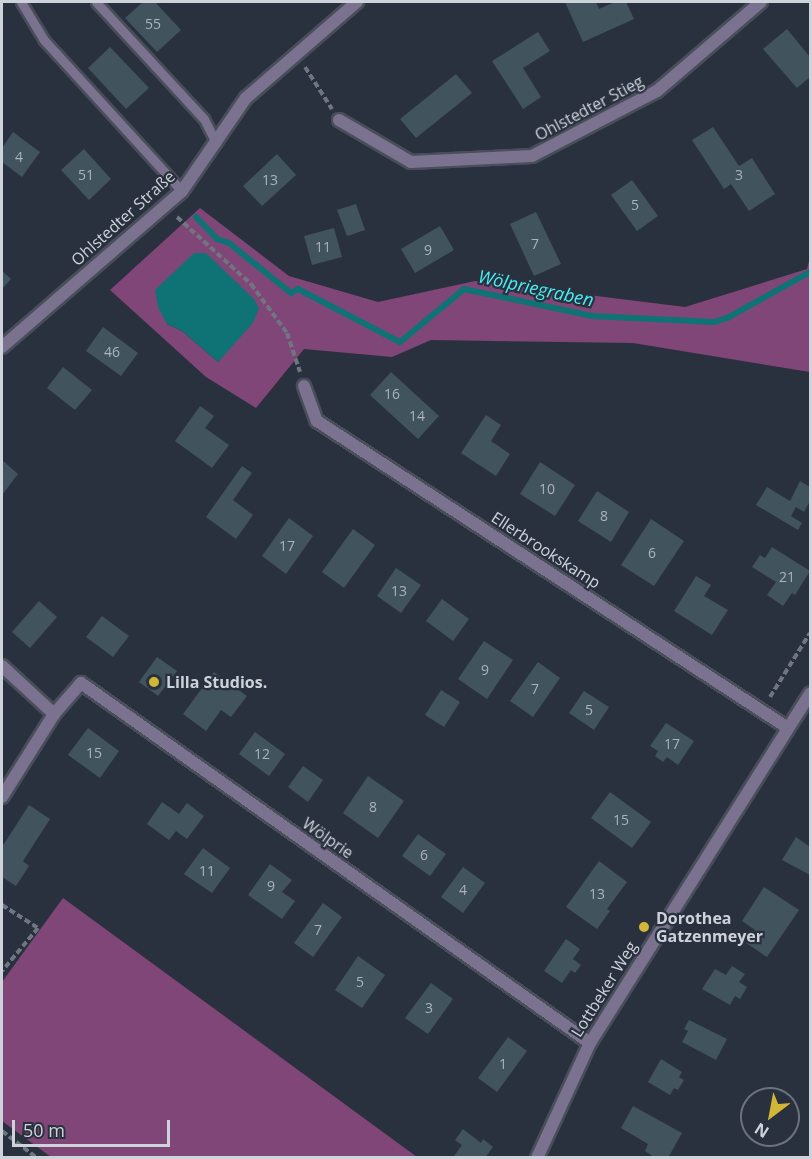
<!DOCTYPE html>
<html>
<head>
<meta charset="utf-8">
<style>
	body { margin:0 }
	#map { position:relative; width:812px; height:1159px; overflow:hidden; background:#2a313e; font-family:"Open Sans",sans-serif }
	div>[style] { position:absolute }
	.forest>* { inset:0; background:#7f4677 }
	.water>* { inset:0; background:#0f7375 }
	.stream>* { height:6px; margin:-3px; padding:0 3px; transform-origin:3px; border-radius:3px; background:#0f7375 }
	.building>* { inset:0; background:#41535c }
	.path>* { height:4px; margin-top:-2px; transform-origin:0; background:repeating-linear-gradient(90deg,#707681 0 6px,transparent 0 9px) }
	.roads { filter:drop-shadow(2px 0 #484e5a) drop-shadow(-2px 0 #484e5a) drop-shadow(0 2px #484e5a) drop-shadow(0 -2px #484e5a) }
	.lane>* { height:9px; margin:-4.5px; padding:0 4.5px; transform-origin:4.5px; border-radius:4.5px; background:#7b7290 }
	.street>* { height:12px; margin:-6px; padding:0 6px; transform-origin:6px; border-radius:6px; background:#7b7290 }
	.dots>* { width:16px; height:16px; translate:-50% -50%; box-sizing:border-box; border:3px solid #2a313e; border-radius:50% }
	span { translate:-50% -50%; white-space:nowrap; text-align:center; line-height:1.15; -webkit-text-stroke:4.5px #2a313e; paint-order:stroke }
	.number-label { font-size:14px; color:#abb3bb }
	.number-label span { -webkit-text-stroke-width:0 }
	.street-label { font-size:16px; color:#ced3db }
	.poi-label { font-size:16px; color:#ced3db; font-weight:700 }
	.left { translate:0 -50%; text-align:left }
	.water-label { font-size:18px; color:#47eff3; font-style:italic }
	.frame { position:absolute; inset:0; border:3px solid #ced3db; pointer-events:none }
	.north { position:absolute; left:740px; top:1087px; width:60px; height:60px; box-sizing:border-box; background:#2a313e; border:2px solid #6c727d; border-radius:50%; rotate:212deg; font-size:16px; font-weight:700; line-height:24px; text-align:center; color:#ced3db }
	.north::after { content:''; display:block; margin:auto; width:21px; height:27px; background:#d3b635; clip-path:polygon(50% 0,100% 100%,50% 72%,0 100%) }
	.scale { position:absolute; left:12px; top:1120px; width:158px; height:27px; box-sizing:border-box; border:3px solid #ced3db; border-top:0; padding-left:8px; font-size:18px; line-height:21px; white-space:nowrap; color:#ced3db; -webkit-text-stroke:4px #2a313e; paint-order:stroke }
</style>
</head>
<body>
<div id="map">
	<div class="forest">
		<div style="clip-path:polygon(evenodd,200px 208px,289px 276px,378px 302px,475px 281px,685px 307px,807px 269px,810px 257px,810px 372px,633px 343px,431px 340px,392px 357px,304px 349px,256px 408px,206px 377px,110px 290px,200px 208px,259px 308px,218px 362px,182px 331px,167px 324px,259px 308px)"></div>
		<div style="clip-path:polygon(63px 898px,417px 1157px,51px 1157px,2px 1121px,2px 982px)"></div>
	</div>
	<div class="water">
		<div style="clip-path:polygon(194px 253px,206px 253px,254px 299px,259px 308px,253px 323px,218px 362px,182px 331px,167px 324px,158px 307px,155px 290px)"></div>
	</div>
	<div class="stream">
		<div style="left:196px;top:217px;width:30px;rotate:46deg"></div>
		<div style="left:217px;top:239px;width:13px;rotate:18deg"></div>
		<div style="left:229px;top:243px;width:80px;rotate:38.9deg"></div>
		<div style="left:291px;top:293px;width:8px;rotate:-30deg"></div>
		<div style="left:298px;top:289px;width:115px;rotate:27.5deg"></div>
		<div style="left:400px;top:342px;width:83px;rotate:-39.6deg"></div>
		<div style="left:464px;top:289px;width:131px;rotate:11.9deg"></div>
		<div style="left:592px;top:316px;width:122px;rotate:2.8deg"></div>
		<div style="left:714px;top:322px;width:16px;rotate:-18deg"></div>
		<div style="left:729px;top:317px;width:93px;rotate:-29.1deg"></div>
	</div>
	<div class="building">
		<div style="clip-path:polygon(143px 2px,155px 2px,181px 30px,157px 52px,125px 18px)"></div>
		<div style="clip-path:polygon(565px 2px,596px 2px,599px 9px,615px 2px,626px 2px,634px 19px,583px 42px)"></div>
		<div style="clip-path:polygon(787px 29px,810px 57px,810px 77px,797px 88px,763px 49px)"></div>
		<div style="clip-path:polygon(538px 32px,550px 51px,523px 68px,541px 97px,523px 109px,492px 61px)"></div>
		<div style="clip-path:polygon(110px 47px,149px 88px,126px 109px,88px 68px)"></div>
		<div style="clip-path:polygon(456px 74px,472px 93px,416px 138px,400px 119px)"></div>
		<div style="clip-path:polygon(713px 127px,739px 166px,752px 158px,775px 194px,749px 211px,731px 184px,724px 189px,692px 140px)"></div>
		<div style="clip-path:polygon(13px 132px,40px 152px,22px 177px,2px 162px,2px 148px)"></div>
		<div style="clip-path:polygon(84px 149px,111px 179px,89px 200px,61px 170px)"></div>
		<div style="clip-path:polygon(277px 154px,296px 175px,262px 206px,243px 186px)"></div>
		<div style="clip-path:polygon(632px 180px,658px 216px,637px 231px,611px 195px)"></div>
		<div style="clip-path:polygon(356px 204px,365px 230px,347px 236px,337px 210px)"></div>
		<div style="clip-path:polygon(536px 212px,561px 264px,534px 276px,510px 224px)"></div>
		<div style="clip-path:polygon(440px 226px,454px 250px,415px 273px,401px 249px)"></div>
		<div style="clip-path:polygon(334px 228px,342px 257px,312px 265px,304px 236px)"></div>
		<div style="clip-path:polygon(2px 271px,11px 279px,2px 289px)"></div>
		<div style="clip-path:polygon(103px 327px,138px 353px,121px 376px,86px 351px)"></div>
		<div style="clip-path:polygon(63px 367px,92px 390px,75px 410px,47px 388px)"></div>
		<div style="clip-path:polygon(391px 372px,439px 416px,418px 439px,370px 395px)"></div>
		<div style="clip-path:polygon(200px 406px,214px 416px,205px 428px,229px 445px,212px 468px,175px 441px)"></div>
		<div style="clip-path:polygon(486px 415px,501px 425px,491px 441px,510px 454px,496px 476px,461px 453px)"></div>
		<div style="clip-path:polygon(2px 460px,18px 474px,2px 495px)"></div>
		<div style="clip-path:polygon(540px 462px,575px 485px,555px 516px,520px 494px)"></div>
		<div style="clip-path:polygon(242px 466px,252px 473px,233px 500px,253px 515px,236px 539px,206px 517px)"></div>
		<div style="clip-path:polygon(800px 481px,810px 487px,810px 501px,804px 512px,796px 507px,791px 516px,802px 523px,798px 530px,756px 505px,767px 487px,790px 501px)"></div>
		<div style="clip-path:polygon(597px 491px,629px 512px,611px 542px,578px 521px)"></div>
		<div style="clip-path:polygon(289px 518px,313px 536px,286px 574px,262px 556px)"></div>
		<div style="clip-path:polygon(651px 519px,684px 541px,654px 586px,621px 565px)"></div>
		<div style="clip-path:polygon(353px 529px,375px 545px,344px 588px,322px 572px)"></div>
		<div style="clip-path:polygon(772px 547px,810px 571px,795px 595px,792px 593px,783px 606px,767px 595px,776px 582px,752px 567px,760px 555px,765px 558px)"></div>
		<div style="clip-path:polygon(396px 568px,421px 585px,401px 613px,377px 596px)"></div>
		<div style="clip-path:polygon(696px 576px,711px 585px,704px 596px,728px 610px,712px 635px,674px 611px)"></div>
		<div style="clip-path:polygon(442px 599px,469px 619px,453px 641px,426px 621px)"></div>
		<div style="clip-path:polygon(39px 601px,57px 617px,30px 648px,12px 632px)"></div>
		<div style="clip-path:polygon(102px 616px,129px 636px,113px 657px,86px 637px)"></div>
		<div style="clip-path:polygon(484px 641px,513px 660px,487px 699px,458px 679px)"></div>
		<div style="clip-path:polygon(157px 657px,177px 671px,158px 696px,139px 682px)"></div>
		<div style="clip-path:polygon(538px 662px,560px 678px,533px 717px,510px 701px)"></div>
		<div style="clip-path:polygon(214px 672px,247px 696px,231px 717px,221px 710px,206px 731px,183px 714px)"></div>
		<div style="clip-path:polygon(441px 690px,460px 702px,444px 727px,425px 715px)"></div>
		<div style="clip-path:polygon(584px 691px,609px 707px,594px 730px,569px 713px)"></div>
		<div style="clip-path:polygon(666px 723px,694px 741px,678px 765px,667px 757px,663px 762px,655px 756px,658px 751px,650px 746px)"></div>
		<div style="clip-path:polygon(88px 728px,119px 751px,100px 778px,68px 755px)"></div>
		<div style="clip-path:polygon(255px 732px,285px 754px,269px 776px,239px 754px)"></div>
		<div style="clip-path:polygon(303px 766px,323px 780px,308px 802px,288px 787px)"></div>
		<div style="clip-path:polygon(368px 776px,404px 801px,378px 838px,343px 813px)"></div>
		<div style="clip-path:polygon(610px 792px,651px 822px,632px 848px,591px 818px)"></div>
		<div style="clip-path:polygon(162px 802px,179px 814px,187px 803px,204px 816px,187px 839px,176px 831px,169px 840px,147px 824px)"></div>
		<div style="clip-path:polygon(29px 805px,50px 819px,23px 861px,29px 866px,16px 886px,2px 877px,2px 847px)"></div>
		<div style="clip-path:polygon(418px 834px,446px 854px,430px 876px,402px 856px)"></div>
		<div style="clip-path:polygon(796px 837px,810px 847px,810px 875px,782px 860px)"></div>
		<div style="clip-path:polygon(203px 848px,230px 868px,212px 893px,184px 874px)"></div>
		<div style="clip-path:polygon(599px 861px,627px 882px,607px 909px,610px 911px,597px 929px,566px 907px)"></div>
		<div style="clip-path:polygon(270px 864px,292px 880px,282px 892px,295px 901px,282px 919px,248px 895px)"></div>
		<div style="clip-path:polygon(463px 867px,485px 883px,463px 913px,441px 897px)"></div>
		<div style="clip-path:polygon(764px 887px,799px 910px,767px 957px,746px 943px,755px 930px,742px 921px)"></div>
		<div style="clip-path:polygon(323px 903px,342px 917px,313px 957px,294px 943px)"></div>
		<div style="clip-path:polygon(566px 939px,580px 949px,573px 959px,581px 965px,575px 973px,571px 970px,562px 983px,544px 971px)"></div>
		<div style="clip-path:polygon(358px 956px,385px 975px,362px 1008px,335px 990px)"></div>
		<div style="clip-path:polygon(732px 966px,745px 974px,739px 982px,747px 987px,740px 999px,735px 996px,730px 1005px,702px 989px,715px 969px,726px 975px)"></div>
		<div style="clip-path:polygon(431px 983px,453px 999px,428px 1034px,405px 1018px)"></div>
		<div style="clip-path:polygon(689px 1020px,727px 1039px,716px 1060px,682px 1042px,688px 1031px,684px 1029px)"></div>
		<div style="clip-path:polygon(508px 1037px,527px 1051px,497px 1092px,478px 1078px)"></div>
		<div style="clip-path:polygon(661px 1059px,682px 1072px,679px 1077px,684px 1080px,678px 1090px,674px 1088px,670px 1095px,648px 1082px)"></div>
		<div style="clip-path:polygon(633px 1106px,682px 1133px,668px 1158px,655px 1158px,645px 1151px,648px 1144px,621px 1128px)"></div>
		<div style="clip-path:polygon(463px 1129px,481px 1143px,483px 1139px,493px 1147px,485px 1158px,454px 1156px,462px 1145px,455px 1140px)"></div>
	</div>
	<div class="path">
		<div style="left:305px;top:67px;width:50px;rotate:57.3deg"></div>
		<div style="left:177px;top:217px;width:100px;rotate:42.2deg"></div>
		<div style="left:251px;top:284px;width:61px;rotate:53.7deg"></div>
		<div style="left:287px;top:333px;width:41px;rotate:71.6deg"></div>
		<div style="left:770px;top:697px;width:75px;rotate:-58deg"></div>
		<div style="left:2px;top:905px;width:43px;rotate:32.6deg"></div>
		<div style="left:38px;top:928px;width:56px;rotate:129.9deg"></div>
		<div style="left:2px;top:1131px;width:44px;rotate:37.6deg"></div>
	</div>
	<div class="roads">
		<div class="lane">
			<div style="left:21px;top:2px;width:44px;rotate:58.8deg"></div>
			<div style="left:44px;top:40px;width:205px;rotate:47.6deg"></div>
			<div style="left:96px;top:2px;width:159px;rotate:47.3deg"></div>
			<div style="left:204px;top:119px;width:27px;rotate:63deg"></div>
		</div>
		<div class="street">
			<div style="left:339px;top:120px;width:83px;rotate:30.3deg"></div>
			<div style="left:411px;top:162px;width:121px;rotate:-2.8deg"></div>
			<div style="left:532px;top:156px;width:141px;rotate:-27.5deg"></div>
			<div style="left:657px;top:91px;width:137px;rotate:-40.6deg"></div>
			<div style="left:2px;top:347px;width:238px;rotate:-40.9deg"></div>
			<div style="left:182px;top:191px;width:113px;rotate:-55.5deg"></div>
			<div style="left:246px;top:98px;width:147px;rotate:-40.9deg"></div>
			<div style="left:304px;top:386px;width:37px;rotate:70deg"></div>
			<div style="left:317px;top:421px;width:562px;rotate:33.1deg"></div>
			<div style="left:2px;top:666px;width:71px;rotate:42.7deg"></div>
			<div style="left:54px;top:714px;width:41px;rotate:-48.9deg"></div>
			<div style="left:81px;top:683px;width:623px;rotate:35.27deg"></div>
			<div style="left:2px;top:797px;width:98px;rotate:-57.9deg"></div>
			<div style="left:537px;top:1158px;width:127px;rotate:-65.3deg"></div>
			<div style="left:590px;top:1043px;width:413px;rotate:-57.8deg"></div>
		</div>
	</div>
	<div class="dots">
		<div style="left:154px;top:682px;background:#d3b635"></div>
		<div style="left:644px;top:927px;background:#d3b635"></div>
	</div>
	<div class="number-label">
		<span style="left:153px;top:24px">55</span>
		<span style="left:19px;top:157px">4</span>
		<span style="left:86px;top:175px">51</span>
		<span style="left:739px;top:175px">3</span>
		<span style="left:270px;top:180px">13</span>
		<span style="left:635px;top:205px">5</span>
		<span style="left:535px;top:244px">7</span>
		<span style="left:323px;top:247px">11</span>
		<span style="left:428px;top:250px">9</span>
		<span style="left:112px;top:352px">46</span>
		<span style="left:392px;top:394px">16</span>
		<span style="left:417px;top:416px">14</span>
		<span style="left:547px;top:489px">10</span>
		<span style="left:604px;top:516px">8</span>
		<span style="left:287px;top:546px">17</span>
		<span style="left:652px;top:553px">6</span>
		<span style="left:787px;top:577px">21</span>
		<span style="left:399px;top:591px">13</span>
		<span style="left:485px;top:670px">9</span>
		<span style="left:535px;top:689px">7</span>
		<span style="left:589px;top:710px">5</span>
		<span style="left:672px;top:744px">17</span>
		<span style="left:94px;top:753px">15</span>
		<span style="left:262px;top:754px">12</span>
		<span style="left:373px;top:807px">8</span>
		<span style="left:621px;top:820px">15</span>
		<span style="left:424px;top:855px">6</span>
		<span style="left:207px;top:871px">11</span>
		<span style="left:271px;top:886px">9</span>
		<span style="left:463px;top:890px">4</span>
		<span style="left:597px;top:894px">13</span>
		<span style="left:318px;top:930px">7</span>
		<span style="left:360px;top:982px">5</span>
		<span style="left:429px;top:1008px">3</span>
		<span style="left:503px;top:1064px">1</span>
	</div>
	<div class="street-label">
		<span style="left:589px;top:108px;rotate:-28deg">Ohlstedter Stieg</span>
		<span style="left:123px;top:218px;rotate:-42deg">Ohlstedter Straße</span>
		<span style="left:546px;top:550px;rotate:33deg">Ellerbrookskamp</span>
		<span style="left:328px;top:838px;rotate:35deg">Wölprie</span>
		<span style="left:604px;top:989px;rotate:-58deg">Lottbeker Weg</span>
	</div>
	<div class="poi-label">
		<span class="left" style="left:166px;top:682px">Lilla Studios.</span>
		<span class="left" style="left:656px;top:927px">Dorothea<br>Gatzenmeyer</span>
	</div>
	<div class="water-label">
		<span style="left:536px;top:288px;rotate:12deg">Wölpriegraben</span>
	</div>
	<div class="frame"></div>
	<div class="north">N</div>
	<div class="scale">50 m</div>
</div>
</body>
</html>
